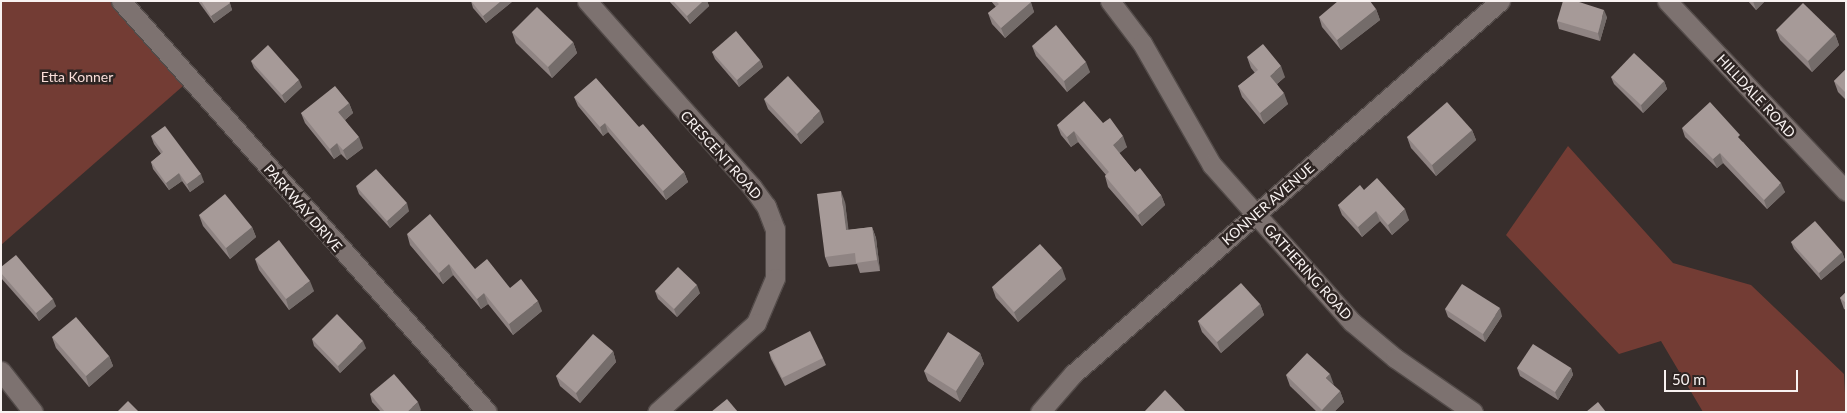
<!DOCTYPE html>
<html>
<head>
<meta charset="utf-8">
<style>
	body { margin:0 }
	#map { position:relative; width:1847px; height:413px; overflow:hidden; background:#372e2c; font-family:Lato,sans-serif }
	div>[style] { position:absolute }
	.green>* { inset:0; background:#733c34 }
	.roads { filter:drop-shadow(1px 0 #534b49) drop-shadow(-1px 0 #534b49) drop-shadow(0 1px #534b49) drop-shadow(0 -1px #534b49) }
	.minor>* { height:19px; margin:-9.5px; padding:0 9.5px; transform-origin:9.5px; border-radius:9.5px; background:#7d7270 }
	.wall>* { inset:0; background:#8f8483 }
	.shaded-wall>* { inset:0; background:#746c6a }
	.building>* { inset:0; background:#a69a98 }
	span { translate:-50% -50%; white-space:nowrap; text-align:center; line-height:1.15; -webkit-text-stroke:5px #2d2422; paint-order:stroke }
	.park-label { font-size:14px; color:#f9ddd8 }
	.street-label { font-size:14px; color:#f8f2f1 }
	.frame { position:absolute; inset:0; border:2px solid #f8f2f1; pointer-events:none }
	.scale { position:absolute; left:1664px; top:370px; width:134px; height:22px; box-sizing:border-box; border:2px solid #f8f2f1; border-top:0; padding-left:6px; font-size:15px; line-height:18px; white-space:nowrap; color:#f8f2f1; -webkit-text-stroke:4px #2d2422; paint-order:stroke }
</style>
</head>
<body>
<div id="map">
	<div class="green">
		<div style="clip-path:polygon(1px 1px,110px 1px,183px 86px,1px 245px)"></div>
		<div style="clip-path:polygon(1568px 146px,1673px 263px,1751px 285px,1844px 374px,1846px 412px,1703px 412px,1661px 341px,1619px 354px,1506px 235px)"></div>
	</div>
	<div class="roads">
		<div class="minor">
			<div style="left:121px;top:1px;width:550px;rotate:48.31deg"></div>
			<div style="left:587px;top:1px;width:249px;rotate:48.4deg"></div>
			<div style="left:752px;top:187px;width:24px;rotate:54deg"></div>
			<div style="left:766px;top:206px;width:25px;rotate:69deg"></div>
			<div style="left:775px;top:229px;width:49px;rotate:90deg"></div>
			<div style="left:775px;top:278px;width:49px;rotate:112.9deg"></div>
			<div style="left:756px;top:323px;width:133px;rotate:138deg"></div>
			<div style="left:1110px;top:1px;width:53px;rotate:52.7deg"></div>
			<div style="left:1142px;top:43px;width:141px;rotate:60.2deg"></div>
			<div style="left:1212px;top:165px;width:210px;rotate:48.3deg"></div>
			<div style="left:1352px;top:322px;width:56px;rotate:39.9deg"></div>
			<div style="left:1395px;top:358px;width:95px;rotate:34.7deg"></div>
			<div style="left:1667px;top:1px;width:261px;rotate:46.7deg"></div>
			<div style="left:1px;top:371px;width:52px;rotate:52deg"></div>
			<div style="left:1040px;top:412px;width:50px;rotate:-49deg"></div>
			<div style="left:1073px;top:374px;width:567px;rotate:-41.14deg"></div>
		</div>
	</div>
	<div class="wall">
		<div style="clip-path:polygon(198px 1px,229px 1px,232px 10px,214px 23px)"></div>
		<div style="clip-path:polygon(471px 1px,513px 1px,486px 23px,473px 8px)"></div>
		<div style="clip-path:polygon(669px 1px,707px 1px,709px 6px,690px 24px)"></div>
		<div style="clip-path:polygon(991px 1px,1030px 1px,1034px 12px,1005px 38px,992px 24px,988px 13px,996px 7px)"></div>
		<div style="clip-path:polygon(1748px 1px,1765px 1px,1756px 10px)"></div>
		<div style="clip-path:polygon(1376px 9px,1380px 20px,1341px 50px,1322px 27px,1319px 17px)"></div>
		<div style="clip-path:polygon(1607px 17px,1600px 41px,1559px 29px,1557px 21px)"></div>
		<div style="clip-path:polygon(1776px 30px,1835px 34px,1839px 45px,1812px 72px,1780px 40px)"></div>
		<div style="clip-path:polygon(512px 32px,573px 42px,577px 53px,552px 78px,516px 43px)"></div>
		<div style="clip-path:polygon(1032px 46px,1090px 72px,1067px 92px,1036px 56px)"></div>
		<div style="clip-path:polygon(712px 52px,760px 60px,763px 67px,739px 87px,715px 59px)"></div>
		<div style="clip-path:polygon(1247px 57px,1285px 77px,1277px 84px,1288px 104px,1264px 124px,1242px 97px,1238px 86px,1255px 73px,1251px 68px)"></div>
		<div style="clip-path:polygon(251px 61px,302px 87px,285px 103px,254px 68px)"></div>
		<div style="clip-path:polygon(1846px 69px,1846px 100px,1838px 92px,1834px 81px)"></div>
		<div style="clip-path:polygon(1611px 77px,1664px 81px,1667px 89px,1643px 113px,1614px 84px)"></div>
		<div style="clip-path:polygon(574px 97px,639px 127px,684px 172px,688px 182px,666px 200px,608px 132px,603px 136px,578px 106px)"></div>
		<div style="clip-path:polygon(764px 99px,824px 122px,801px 144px,768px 109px)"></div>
		<div style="clip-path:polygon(349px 103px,353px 113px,345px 120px,363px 148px,347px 160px,341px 154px,334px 159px,305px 123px,301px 113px)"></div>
		<div style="clip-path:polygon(1103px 123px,1127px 147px,1119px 153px,1135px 172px,1161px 195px,1165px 205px,1142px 226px,1108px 187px,1105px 176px,1106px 175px,1078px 142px,1071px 147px,1061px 135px,1057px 125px)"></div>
		<div style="clip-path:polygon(1682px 128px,1743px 142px,1785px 192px,1767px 209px,1723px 163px,1717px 168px,1685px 137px)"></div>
		<div style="clip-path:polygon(1472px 130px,1476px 140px,1436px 176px,1411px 148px,1407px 137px)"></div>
		<div style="clip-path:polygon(151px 136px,204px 182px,190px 192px,182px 181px,169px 190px,153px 169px,151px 162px,161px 154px,154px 144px)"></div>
		<div style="clip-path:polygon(356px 186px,409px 211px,390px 228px,359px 194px)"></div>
		<div style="clip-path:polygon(1364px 190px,1409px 220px,1392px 235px,1380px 221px,1362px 237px,1342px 215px,1338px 205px)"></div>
		<div style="clip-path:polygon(845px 202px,848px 230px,872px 227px,876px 238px,880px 271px,860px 273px,857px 264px,829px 267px,825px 257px)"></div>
		<div style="clip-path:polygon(199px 215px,252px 227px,256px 237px,230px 259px,203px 226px)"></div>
		<div style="clip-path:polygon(407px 234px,510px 288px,542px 311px,513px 335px,488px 304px,481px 309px,453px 275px,443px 284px,410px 245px)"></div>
		<div style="clip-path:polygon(1791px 242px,1842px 252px,1845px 260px,1821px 280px,1794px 249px)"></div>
		<div style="clip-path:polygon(255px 259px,314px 291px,289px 310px,259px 270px)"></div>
		<div style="clip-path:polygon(1px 267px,56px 306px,39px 321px,1px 278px)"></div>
		<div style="clip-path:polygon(1066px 279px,1018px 322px,996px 298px,992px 287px)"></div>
		<div style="clip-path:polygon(655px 291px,700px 293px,677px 317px,658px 299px)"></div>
		<div style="clip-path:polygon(1846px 292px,1846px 310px,1844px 309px,1840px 298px)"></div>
		<div style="clip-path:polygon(1260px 304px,1264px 315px,1221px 353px,1202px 332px,1198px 321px)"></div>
		<div style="clip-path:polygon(1445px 309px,1502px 316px,1485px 342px,1448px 317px)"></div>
		<div style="clip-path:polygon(52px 337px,109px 356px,113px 366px,89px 387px,56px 348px)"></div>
		<div style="clip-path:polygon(312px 339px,366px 348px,340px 373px,314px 346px)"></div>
		<div style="clip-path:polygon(613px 351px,616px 362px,580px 403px,560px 386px,556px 376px)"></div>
		<div style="clip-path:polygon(769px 352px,823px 358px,826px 365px,785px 386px,771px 359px)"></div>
		<div style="clip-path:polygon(980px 353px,984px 364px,960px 402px,928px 381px,924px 371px)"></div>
		<div style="clip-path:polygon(1517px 368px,1571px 368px,1573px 375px,1558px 400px,1520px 376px)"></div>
		<div style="clip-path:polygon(1286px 375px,1333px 385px,1340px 391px,1344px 402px,1334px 412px,1317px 412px,1290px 386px)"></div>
		<div style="clip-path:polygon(370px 394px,421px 410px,418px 412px,381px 412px,372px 402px)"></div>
	</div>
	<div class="shaded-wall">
		<div style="clip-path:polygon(501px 1px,513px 1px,486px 23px,483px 16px)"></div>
		<div style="clip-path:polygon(703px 1px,707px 1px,709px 6px,690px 24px,687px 16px)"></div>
		<div style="clip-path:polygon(1753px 1px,1765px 1px,1756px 10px)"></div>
		<div style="clip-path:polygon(1031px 2px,1034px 12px,1005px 38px,1001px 28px)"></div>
		<div style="clip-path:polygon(230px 3px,232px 10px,214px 23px,211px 16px)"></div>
		<div style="clip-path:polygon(1376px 9px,1380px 20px,1341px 50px,1337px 40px)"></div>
		<div style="clip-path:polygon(1604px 10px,1607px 17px,1600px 41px,1598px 33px)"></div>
		<div style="clip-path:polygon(1835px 34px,1839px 45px,1812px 72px,1808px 61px)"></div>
		<div style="clip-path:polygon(573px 42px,577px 53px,552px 78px,548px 67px)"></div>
		<div style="clip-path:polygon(760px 60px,763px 67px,739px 87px,737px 80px)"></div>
		<div style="clip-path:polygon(1086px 62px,1090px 72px,1067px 92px,1064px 81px)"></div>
		<div style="clip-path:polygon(1281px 66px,1285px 77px,1274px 86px,1270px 76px)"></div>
		<div style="clip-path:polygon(299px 80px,302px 87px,285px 103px,282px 95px)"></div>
		<div style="clip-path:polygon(1664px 81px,1667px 89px,1643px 113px,1641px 105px)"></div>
		<div style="clip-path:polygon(1284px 93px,1288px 104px,1264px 124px,1260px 113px)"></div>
		<div style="clip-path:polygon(349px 103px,353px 113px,342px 122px,338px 112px)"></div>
		<div style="clip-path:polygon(820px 111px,824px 122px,801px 144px,797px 134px)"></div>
		<div style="clip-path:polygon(605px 123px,608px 132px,603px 136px,600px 127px)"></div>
		<div style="clip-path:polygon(1472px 130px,1476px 140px,1436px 176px,1432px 165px)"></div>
		<div style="clip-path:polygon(1074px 131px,1078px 142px,1071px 147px,1067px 137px)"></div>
		<div style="clip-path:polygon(1123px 136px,1127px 147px,1116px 156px,1113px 145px)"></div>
		<div style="clip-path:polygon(359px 137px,363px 148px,347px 160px,343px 150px)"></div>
		<div style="clip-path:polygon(337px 143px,341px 154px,334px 159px,330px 149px)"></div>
		<div style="clip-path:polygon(1720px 153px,1723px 163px,1717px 168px,1713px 159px)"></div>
		<div style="clip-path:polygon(684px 172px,688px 182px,666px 200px,663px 191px)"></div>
		<div style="clip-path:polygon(179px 173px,182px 181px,169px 190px,166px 183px)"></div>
		<div style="clip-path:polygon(201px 174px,204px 182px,190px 192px,187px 184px)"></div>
		<div style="clip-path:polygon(1781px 183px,1785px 192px,1767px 209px,1764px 200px)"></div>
		<div style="clip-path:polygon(841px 191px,845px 202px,850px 241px,846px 230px)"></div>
		<div style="clip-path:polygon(1161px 195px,1165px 205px,1142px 226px,1138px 215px)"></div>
		<div style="clip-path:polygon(407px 203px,409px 211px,390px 228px,387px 221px)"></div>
		<div style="clip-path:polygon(1405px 209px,1409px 220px,1392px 235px,1388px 225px)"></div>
		<div style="clip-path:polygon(1376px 211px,1380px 221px,1362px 237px,1358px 227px)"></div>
		<div style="clip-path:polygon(252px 227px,256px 237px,230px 259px,226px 248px)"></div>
		<div style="clip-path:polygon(872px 227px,876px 238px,880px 271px,877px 260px)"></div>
		<div style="clip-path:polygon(1842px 252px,1845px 260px,1821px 280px,1819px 273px)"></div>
		<div style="clip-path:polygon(449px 264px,453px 275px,443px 284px,439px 273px)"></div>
		<div style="clip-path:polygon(1062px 268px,1066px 279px,1018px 322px,1014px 312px)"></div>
		<div style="clip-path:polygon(310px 281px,314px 291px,289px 310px,286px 299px)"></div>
		<div style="clip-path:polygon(697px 285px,700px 293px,677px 317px,674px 309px)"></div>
		<div style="clip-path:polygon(484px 293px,488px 304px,481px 309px,477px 299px)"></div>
		<div style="clip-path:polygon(53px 299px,56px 306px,39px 321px,36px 313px)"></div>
		<div style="clip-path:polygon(538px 301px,542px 311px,513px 335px,509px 324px)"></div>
		<div style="clip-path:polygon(1260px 304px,1264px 315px,1221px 353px,1217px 342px)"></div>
		<div style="clip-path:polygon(1500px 308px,1502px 316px,1485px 342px,1483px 334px)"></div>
		<div style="clip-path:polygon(363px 341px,366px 348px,340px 373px,338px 366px)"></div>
		<div style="clip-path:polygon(613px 351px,616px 362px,580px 403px,576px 393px)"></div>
		<div style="clip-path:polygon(980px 353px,984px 364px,960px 402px,956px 391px)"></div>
		<div style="clip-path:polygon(109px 356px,113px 366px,89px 387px,86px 376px)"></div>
		<div style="clip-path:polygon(1571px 368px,1573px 375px,1558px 400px,1555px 392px)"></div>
		<div style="clip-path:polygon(1330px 374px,1334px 385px,1326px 378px)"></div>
		<div style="clip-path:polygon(1340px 391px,1344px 402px,1334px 412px,1323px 412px,1322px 410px)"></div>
		<div style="clip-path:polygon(418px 402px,421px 410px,418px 412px,407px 412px)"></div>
	</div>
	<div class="building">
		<div style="clip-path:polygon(201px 1px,229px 1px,230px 3px,211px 16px)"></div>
		<div style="clip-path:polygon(471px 1px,501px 1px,483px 16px)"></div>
		<div style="clip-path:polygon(673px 1px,703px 1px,687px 16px)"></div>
		<div style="clip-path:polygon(996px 1px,1030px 1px,1031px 2px,1001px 28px,988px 13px,999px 4px)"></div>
		<div style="clip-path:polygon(1338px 1px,1370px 1px,1376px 9px,1337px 40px,1319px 17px)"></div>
		<div style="clip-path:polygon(1563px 1px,1576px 1px,1604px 10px,1598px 33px,1557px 21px)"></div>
		<div style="clip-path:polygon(1803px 3px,1835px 34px,1808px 61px,1776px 30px)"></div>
		<div style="clip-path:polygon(537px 7px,573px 42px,548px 67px,512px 32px)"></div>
		<div style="clip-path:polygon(1056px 25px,1086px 62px,1064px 81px,1032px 46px)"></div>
		<div style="clip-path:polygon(736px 31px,760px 60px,737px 80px,712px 52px)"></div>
		<div style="clip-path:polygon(1263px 44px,1281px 66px,1270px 76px,1284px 93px,1260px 113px,1238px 86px,1258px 70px,1247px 57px)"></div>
		<div style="clip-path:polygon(268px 45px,299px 80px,282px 95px,251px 61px)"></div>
		<div style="clip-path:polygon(1634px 53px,1664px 81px,1641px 105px,1611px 77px)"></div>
		<div style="clip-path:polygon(1846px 69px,1846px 93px,1834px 81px)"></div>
		<div style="clip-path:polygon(788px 76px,820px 111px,797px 134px,764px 99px)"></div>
		<div style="clip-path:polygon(596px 78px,639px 127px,643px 124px,684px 172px,663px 191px,605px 123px,600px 127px,574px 97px)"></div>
		<div style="clip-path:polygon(335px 86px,349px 103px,338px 112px,359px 137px,343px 150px,337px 143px,330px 149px,301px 113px)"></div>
		<div style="clip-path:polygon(1084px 101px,1103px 123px,1110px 118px,1123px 136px,1113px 145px,1135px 172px,1140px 168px,1161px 195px,1138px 215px,1105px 176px,1109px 172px,1074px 131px,1067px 137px,1057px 125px)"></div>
		<div style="clip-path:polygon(1447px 102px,1472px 130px,1432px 165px,1407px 137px)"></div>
		<div style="clip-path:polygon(1710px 102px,1740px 135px,1738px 137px,1781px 183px,1764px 200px,1720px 153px,1713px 159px,1682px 128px)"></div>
		<div style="clip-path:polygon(165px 126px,201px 174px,187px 184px,179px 173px,166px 183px,151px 162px,163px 152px,151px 136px)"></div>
		<div style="clip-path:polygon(376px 169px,407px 203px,387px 221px,356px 186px)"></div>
		<div style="clip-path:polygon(1377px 178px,1405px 209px,1388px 225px,1376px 211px,1358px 227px,1338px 205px,1360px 185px,1364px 190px)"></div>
		<div style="clip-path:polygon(841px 191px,846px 230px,872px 227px,877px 260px,856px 263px,855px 253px,825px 257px,817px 194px)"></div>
		<div style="clip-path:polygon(225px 194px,252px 227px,226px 248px,199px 215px)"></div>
		<div style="clip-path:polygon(430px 214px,475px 269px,487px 259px,510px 288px,521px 279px,538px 301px,509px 324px,484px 293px,477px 299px,449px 264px,439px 273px,407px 234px)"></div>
		<div style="clip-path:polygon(1815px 221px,1842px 252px,1819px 273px,1791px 242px)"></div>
		<div style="clip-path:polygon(279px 240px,310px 281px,286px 299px,255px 259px)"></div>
		<div style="clip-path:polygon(1040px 244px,1062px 268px,1014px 312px,992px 287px)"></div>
		<div style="clip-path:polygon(16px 255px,53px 299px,36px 313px,1px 273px,1px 267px)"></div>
		<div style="clip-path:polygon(678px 267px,697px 285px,674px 309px,655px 291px)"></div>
		<div style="clip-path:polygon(1241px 283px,1260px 304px,1217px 342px,1198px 321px)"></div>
		<div style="clip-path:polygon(1462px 284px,1500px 308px,1483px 334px,1445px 309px)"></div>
		<div style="clip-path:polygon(1846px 292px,1846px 303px,1840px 298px)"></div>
		<div style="clip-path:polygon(337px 314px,363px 341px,338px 366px,312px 339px)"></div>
		<div style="clip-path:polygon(76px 317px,109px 356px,86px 376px,52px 337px)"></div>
		<div style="clip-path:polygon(810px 331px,823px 358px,782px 378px,769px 352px)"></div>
		<div style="clip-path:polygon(948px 332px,980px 353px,956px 391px,924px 371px)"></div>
		<div style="clip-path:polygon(593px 334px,613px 351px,576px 393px,556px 376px)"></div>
		<div style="clip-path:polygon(1533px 344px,1571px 368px,1555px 392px,1517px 368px)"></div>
		<div style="clip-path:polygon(1307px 353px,1330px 374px,1326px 378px,1340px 391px,1322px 410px,1286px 375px)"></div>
		<div style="clip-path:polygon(394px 374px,418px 402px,407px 412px,385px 412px,370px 394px)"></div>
		<div style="clip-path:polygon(1165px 390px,1186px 412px,1144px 412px)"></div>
		<div style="clip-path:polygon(727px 399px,738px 412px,711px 412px)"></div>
		<div style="clip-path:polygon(128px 401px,139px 412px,117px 412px)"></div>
		<div style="clip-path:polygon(1598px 402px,1606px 412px,1586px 412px)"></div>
	</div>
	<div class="park-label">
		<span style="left:77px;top:77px">Etta Konner</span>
	</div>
	<div class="street-label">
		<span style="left:1756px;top:96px;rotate:47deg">HILLDALE ROAD</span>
		<span style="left:721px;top:155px;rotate:48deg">CRESCENT ROAD</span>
		<span style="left:1268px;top:204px;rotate:-41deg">KONNER AVENUE</span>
		<span style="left:303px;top:208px;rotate:49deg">PARKWAY DRIVE</span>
		<span style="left:1308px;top:272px;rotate:48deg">GATHERING ROAD</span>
	</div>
	<div class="frame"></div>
	<div class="scale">50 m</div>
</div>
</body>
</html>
